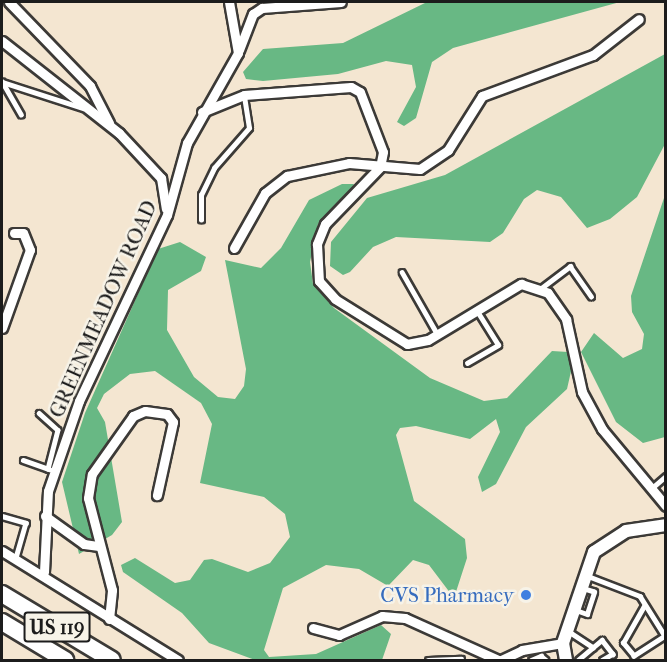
<!DOCTYPE html>
<html>
<head>
<meta charset="utf-8">
<style>
	body { margin:0 }
	#map { position:relative; width:667px; height:662px; overflow:hidden; background:#f4e6d1; font-family:"IM FELL French Canon",serif }
	div>[style] { position:absolute }
	.forest>* { inset:0; background:#68b884 }
	.roads { filter:drop-shadow(2px 0 #3c3a37) drop-shadow(-2px 0 #3c3a37) drop-shadow(0 2px #3c3a37) drop-shadow(0 -2px #3c3a37) }
	.lane>* { height:4.5px; margin:-2.25px; padding:0 2.25px; transform-origin:2.25px; border-radius:2.25px; background:#fff }
	.street>* { height:9px; margin:-4.5px; padding:0 4.5px; transform-origin:4.5px; border-radius:4.5px; background:#fff }
	.secondary>* { height:12px; margin:-6px; padding:0 6px; transform-origin:6px; border-radius:6px; background:#fff }
	.highway>* { height:16px; margin:-8px; padding:0 8px; transform-origin:8px; border-radius:8px; background:#fff }
	.dots>* { width:16px; height:16px; translate:-50% -50%; box-sizing:border-box; border:3px solid #f7f3e8; border-radius:50% }
	span { translate:-50% -50%; white-space:nowrap; text-align:center; line-height:1.15; -webkit-text-stroke:5px #f7f3e8; paint-order:stroke }
	.shield-label span { padding:2px 4px; background:#f7f3e8; border:2px solid; border-radius:4px; -webkit-text-stroke-width:0 }
	.shield-label { font-size:20px; color:#1c1c1c; font-weight:700 }
	.street-label { font-size:21px; color:#1c1c1c }
	.shop-label { font-size:21px; color:#366cbe }
	.right { translate:-100% -50%; text-align:right }
	.frame { position:absolute; inset:0; border:3px solid #1c1c1c; pointer-events:none }
</style>
</head>
<body>
<div id="map">
	<div class="forest">
		<div style="clip-path:polygon(427px 2px,620px 2px,453px 48px,432px 62px,416px 118px,404px 126px,397px 122px,416px 87px,412px 65px,386px 61px,338px 74px,263px 81px,246px 79px,243px 72px,263px 49px,343px 43px)"></div>
		<div style="clip-path:polygon(665px 54px,665px 144px,637px 197px,610px 219px,587px 228px,561px 197px,537px 190px,524px 199px,503px 233px,490px 242px,396px 237px,373px 247px,350px 272px,343px 275px,330px 266px,331px 242px,367px 198px,445px 175px)"></div>
		<div style="clip-path:polygon(342px 184px,354px 184px,346px 201px,318px 224px,310px 262px,313px 284px,334px 308px,430px 378px,484px 401px,507px 398px,552px 351px,568px 352px,572px 367px,567px 389px,526px 427px,496px 484px,482px 492px,478px 477px,500px 432px,496px 419px,470px 439px,416px 426px,400px 428px,396px 435px,414px 501px,465px 539px,467px 558px,454px 598px,429px 565px,413px 560px,388px 586px,359px 569px,326px 565px,283px 588px,264px 650px,269px 657px,316px 654px,381px 625px,391px 634px,382px 660px,255px 660px,209px 643px,182px 613px,123px 572px,121px 565px,135px 558px,175px 583px,190px 580px,204px 560px,212px 559px,248px 572px,270px 563px,290px 537px,285px 514px,264px 497px,200px 483px,212px 424px,201px 403px,155px 371px,130px 374px,104px 394px,97px 408px,105px 422px,122px 522px,112px 535px,79px 554px,62px 482px,85px 413px,158px 249px,180px 242px,206px 257px,201px 271px,168px 290px,167px 330px,194px 377px,218px 397px,235px 399px,244px 386px,246px 369px,225px 260px,261px 268px,281px 248px,309px 200px)"></div>
		<div style="clip-path:polygon(665px 195px,665px 437px,643px 443px,616px 422px,581px 352px,594px 333px,623px 358px,642px 349px,644px 334px,632px 312px,631px 296px)"></div>
	</div>
	<div class="roads">
		<div class="lane">
			<div style="left:21px;top:115px;width:38px;rotate:-120deg"></div>
			<div style="left:2px;top:82px;width:85px;rotate:17.8deg"></div>
			<div style="left:201px;top:220px;width:25px;rotate:-90deg"></div>
			<div style="left:201px;top:195px;width:30px;rotate:-64deg"></div>
			<div style="left:214px;top:168px;width:53px;rotate:-48.8deg"></div>
			<div style="left:249px;top:128px;width:33px;rotate:-99deg"></div>
			<div style="left:402px;top:272px;width:73px;rotate:60.3deg"></div>
			<div style="left:540px;top:289px;width:38px;rotate:-37deg"></div>
			<div style="left:570px;top:266px;width:37px;rotate:55deg"></div>
			<div style="left:467px;top:363px;width:36px;rotate:-30deg"></div>
			<div style="left:498px;top:345px;width:40px;rotate:-122deg"></div>
			<div style="left:39px;top:413px;width:25px;rotate:42deg"></div>
			<div style="left:58px;top:430px;width:40px;rotate:104.4deg"></div>
			<div style="left:23px;top:460px;width:28px;rotate:19deg"></div>
			<div style="left:652px;top:488px;width:18px;rotate:-41deg"></div>
			<div style="left:2px;top:516px;width:25px;rotate:16deg"></div>
			<div style="left:26px;top:523px;width:36px;rotate:106deg"></div>
			<div style="left:588px;top:576px;width:56px;rotate:21deg"></div>
			<div style="left:640px;top:596px;width:47px;rotate:58deg"></div>
			<div style="left:665px;top:636px;width:37px;rotate:147deg"></div>
			<div style="left:634px;top:656px;width:17px;rotate:-130deg"></div>
			<div style="left:623px;top:643px;width:43px;rotate:-60.4deg"></div>
			<div style="left:576px;top:610px;width:12px;rotate:20deg"></div>
			<div style="left:587px;top:614px;width:23px;rotate:-72deg"></div>
			<div style="left:594px;top:592px;width:10px;rotate:-163deg"></div>
			<div style="left:568px;top:631px;width:30px;rotate:33deg"></div>
			<div style="left:428px;top:660px;width:33px;rotate:-2deg"></div>
			<div style="left:531px;top:660px;width:11px;rotate:-22deg"></div>
			<div style="left:541px;top:656px;width:6px;rotate:39deg"></div>
			<div style="left:578px;top:660px;width:31px;rotate:-40deg"></div>
			<div style="left:602px;top:640px;width:18px;rotate:52deg"></div>
			<div style="left:613px;top:654px;width:12px;rotate:149deg"></div>
		</div>
		<div class="street">
			<div style="left:9px;top:2px;width:117px;rotate:46deg"></div>
			<div style="left:90px;top:86px;width:42px;rotate:62.8deg"></div>
			<div style="left:2px;top:41px;width:149px;rotate:38.2deg"></div>
			<div style="left:119px;top:133px;width:62px;rotate:47deg"></div>
			<div style="left:161px;top:178px;width:31px;rotate:81deg"></div>
			<div style="left:239px;top:50px;width:39px;rotate:-69deg"></div>
			<div style="left:253px;top:14px;width:11px;rotate:-34deg"></div>
			<div style="left:262px;top:8px;width:79px;rotate:-4.3deg"></div>
			<div style="left:202px;top:112px;width:45px;rotate:-22deg"></div>
			<div style="left:244px;top:95px;width:107px;rotate:-4.3deg"></div>
			<div style="left:351px;top:87px;width:10px;rotate:29deg"></div>
			<div style="left:360px;top:92px;width:64px;rotate:69deg"></div>
			<div style="left:383px;top:152px;width:15px;rotate:101deg"></div>
			<div style="left:380px;top:167px;width:79px;rotate:134deg"></div>
			<div style="left:325px;top:224px;width:22px;rotate:112deg"></div>
			<div style="left:317px;top:244px;width:37px;rotate:87deg"></div>
			<div style="left:319px;top:281px;width:24px;rotate:48deg"></div>
			<div style="left:335px;top:299px;width:85px;rotate:32deg"></div>
			<div style="left:407px;top:344px;width:21px;rotate:-11deg"></div>
			<div style="left:428px;top:340px;width:109px;rotate:-31.1deg"></div>
			<div style="left:521px;top:284px;width:28px;rotate:18deg"></div>
			<div style="left:548px;top:293px;width:32px;rotate:55deg"></div>
			<div style="left:566px;top:319px;width:75px;rotate:77.6deg"></div>
			<div style="left:582px;top:392px;width:42px;rotate:61.6deg"></div>
			<div style="left:602px;top:429px;width:100px;rotate:50.3deg"></div>
			<div style="left:234px;top:248px;width:63px;rotate:-60.6deg"></div>
			<div style="left:265px;top:193px;width:28px;rotate:-38deg"></div>
			<div style="left:287px;top:176px;width:63px;rotate:-11.8deg"></div>
			<div style="left:349px;top:163px;width:71px;rotate:4.8deg"></div>
			<div style="left:420px;top:169px;width:34px;rotate:-34deg"></div>
			<div style="left:448px;top:150px;width:64px;rotate:-57.8deg"></div>
			<div style="left:482px;top:96px;width:118px;rotate:-20.3deg"></div>
			<div style="left:593px;top:55px;width:58px;rotate:-38deg"></div>
			<div style="left:2px;top:328px;width:83px;rotate:-70.3deg"></div>
			<div style="left:30px;top:250px;width:18px;rotate:-112deg"></div>
			<div style="left:23px;top:233px;width:9px;rotate:180deg"></div>
			<div style="left:45px;top:516px;width:48px;rotate:35.7deg"></div>
			<div style="left:84px;top:544px;width:15px;rotate:8deg"></div>
			<div style="left:2px;top:551px;width:207px;rotate:31.8deg"></div>
			<div style="left:44px;top:572px;width:81px;rotate:-87.2deg"></div>
			<div style="left:48px;top:491px;width:95px;rotate:-71deg"></div>
			<div style="left:79px;top:401px;width:206px;rotate:-64.7deg"></div>
			<div style="left:167px;top:215px;width:75px;rotate:-74.5deg"></div>
			<div style="left:187px;top:143px;width:103px;rotate:-60.5deg"></div>
			<div style="left:238px;top:53px;width:52px;rotate:-100deg"></div>
			<div style="left:109px;top:619px;width:29px;rotate:-84deg"></div>
			<div style="left:112px;top:590px;width:95px;rotate:-104.6deg"></div>
			<div style="left:88px;top:498px;width:24px;rotate:-81deg"></div>
			<div style="left:92px;top:474px;width:71px;rotate:-54.7deg"></div>
			<div style="left:133px;top:416px;width:13px;rotate:-23deg"></div>
			<div style="left:145px;top:411px;width:22px;rotate:8deg"></div>
			<div style="left:167px;top:414px;width:10px;rotate:53deg"></div>
			<div style="left:173px;top:422px;width:75px;rotate:102.4deg"></div>
			<div style="left:313px;top:628px;width:27px;rotate:15deg"></div>
			<div style="left:339px;top:635px;width:47px;rotate:-23.8deg"></div>
			<div style="left:382px;top:616px;width:23px;rotate:5deg"></div>
			<div style="left:405px;top:618px;width:102px;rotate:24.3deg"></div>
			<div style="left:501px;top:660px;width:23px;rotate:-25deg"></div>
			<div style="left:522px;top:650px;width:42px;rotate:-9.7deg"></div>
		</div>
		<div class="secondary">
			<div style="left:566px;top:660px;width:17px;rotate:-100deg"></div>
			<div style="left:563px;top:643px;width:96px;rotate:-71.2deg"></div>
			<div style="left:594px;top:552px;width:38px;rotate:-33deg"></div>
			<div style="left:626px;top:531px;width:40px;rotate:-8.5deg"></div>
		</div>
		<div class="highway">
			<div style="left:2px;top:594px;width:128px;rotate:31deg"></div>
			<div style="left:2px;top:622px;width:74px;rotate:31.1deg"></div>
		</div>
	</div>
	<div class="dots">
		<div style="left:526px;top:595px;background:#3f7fe0"></div>
	</div>
	<div class="shield-label">
		<span style="left:57px;top:627px">US 119</span>
	</div>
	<div class="street-label">
		<span style="left:103px;top:309px;rotate:-66deg">GREENMEADOW ROAD</span>
	</div>
	<div class="shop-label">
		<span class="right" style="left:514px;top:595px">CVS Pharmacy</span>
	</div>
	<div class="frame"></div>
</div>
</body>
</html>
